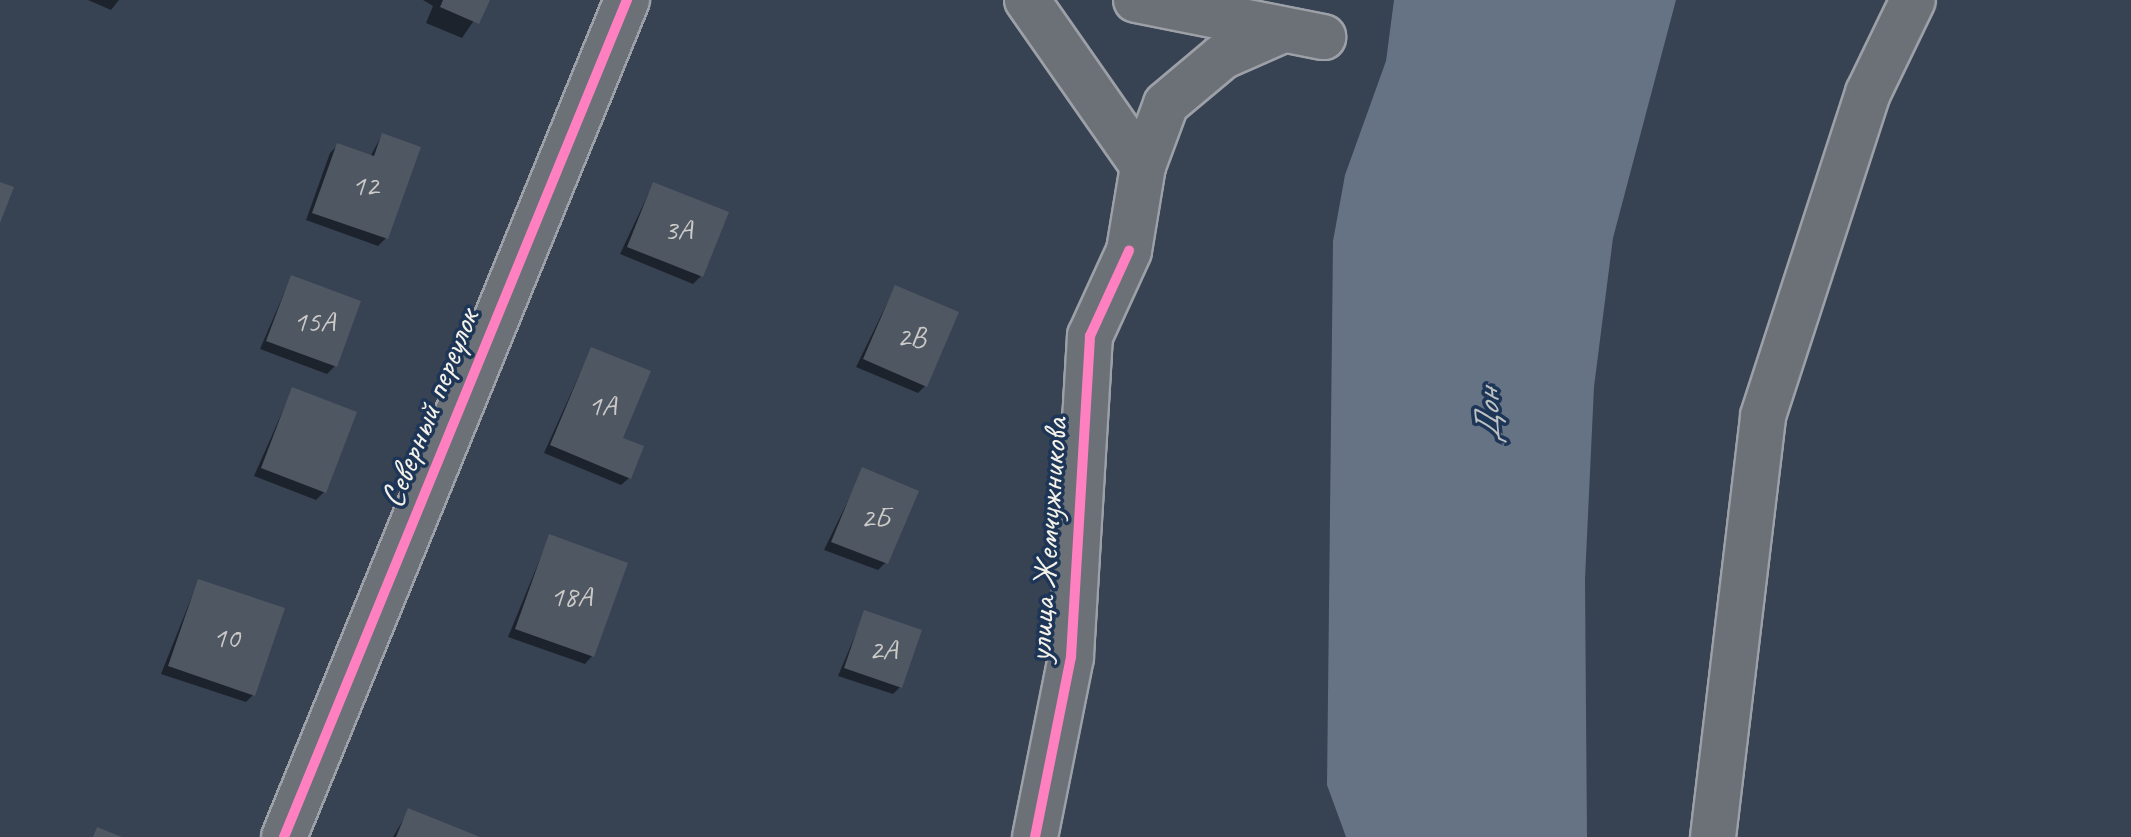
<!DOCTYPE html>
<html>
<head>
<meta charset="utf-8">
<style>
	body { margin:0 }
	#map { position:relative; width:2131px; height:837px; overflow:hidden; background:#374253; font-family:Caveat,sans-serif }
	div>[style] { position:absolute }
	.water>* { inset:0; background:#657385 }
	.shadow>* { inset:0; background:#0007 }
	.building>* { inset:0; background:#4f5763 }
	.roads { filter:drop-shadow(2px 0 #9da1a7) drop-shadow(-2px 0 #9da1a7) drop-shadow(0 2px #9da1a7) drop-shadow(0 -2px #9da1a7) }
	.minor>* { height:44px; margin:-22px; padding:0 22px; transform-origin:22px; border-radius:22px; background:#6c7177 }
	.cycleway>* { height:10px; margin:-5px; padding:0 5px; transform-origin:5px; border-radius:5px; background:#ff80c0 }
	span { translate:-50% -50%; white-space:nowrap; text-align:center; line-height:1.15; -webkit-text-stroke:7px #1d3557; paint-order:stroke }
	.number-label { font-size:30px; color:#cbcac7 }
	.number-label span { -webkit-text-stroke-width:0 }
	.street-label { font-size:34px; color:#f4f1e8 }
	.water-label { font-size:36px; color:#bdc1c2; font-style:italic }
</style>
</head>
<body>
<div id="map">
	<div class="water">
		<div style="clip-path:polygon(1394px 0,1676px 0,1613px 238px,1594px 387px,1585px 579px,1587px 837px,1346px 837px,1327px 785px,1333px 241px,1345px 175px,1386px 61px)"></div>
	</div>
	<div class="shadow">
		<div style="clip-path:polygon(88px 0,119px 0,111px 10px)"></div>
		<div style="clip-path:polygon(423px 0,488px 0,462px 38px,426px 23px,433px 6px)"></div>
		<div style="clip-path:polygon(382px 135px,386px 238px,378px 246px,306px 220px,330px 153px,338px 145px,370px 157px)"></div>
		<div style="clip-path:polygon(653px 184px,701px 276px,693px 284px,620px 254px)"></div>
		<div style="clip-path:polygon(291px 277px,335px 366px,327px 374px,260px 349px)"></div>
		<div style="clip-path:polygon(895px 287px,926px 385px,918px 393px,856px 367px)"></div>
		<div style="clip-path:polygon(591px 349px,621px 439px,629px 478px,621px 485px,544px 453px)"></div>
		<div style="clip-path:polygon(292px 390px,324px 492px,316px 500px,254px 476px)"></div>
		<div style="clip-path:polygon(863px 470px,886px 562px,878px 570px,824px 550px)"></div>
		<div style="clip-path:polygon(549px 537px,592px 656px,585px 664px,508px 637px)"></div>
		<div style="clip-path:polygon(198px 581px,253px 695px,246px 702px,161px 674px)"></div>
		<div style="clip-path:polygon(865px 612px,900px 687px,893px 694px,838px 676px)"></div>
		<div style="clip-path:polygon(409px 810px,475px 837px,393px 837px)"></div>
	</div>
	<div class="building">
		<div style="clip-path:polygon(443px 0,490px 0,479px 24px,440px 7px)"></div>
		<div style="clip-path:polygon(382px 133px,421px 147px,388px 239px,312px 213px,337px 143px,374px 156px)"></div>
		<div style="clip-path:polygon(0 182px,14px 187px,0 223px)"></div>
		<div style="clip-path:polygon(653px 182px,729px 212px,703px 277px,627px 247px)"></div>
		<div style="clip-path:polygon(291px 275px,361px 301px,337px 367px,266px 341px)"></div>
		<div style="clip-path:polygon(895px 285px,959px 312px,927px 387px,863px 359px)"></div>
		<div style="clip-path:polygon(591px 347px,651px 371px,623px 438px,644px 446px,631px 479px,550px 445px)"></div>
		<div style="clip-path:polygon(292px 387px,357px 412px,326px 493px,261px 468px)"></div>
		<div style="clip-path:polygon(862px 467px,919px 491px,888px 564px,831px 542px)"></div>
		<div style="clip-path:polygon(549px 534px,628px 563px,594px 657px,515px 629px)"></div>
		<div style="clip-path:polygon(198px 579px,285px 608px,255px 696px,168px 666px)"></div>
		<div style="clip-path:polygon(864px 610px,922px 630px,902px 688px,844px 668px)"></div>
		<div style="clip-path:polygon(408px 808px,480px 837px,396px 837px)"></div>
		<div style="clip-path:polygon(97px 827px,122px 837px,93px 837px)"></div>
	</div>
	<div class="roads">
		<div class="minor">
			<div style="left:1027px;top:0;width:203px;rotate:55.1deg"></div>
			<div style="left:1143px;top:166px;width:86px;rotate:99.4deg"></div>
			<div style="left:1129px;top:251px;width:94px;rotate:114.6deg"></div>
			<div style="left:1090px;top:336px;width:322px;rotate:93.4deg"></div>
			<div style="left:1071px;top:657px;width:184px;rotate:101.3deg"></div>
			<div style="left:1136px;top:0;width:191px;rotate:11.2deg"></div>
			<div style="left:1143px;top:166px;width:66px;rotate:-69.6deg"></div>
			<div style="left:1166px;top:104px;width:73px;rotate:-40deg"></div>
			<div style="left:1222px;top:57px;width:67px;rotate:-23.9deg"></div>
			<div style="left:284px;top:837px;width:905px;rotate:-67.72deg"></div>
			<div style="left:1713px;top:837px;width:424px;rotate:-83.2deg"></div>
			<div style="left:1763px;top:416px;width:340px;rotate:-72deg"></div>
			<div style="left:1868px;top:93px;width:103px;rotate:-64.2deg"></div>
		</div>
	</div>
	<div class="cycleway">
		<div style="left:284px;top:837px;width:905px;rotate:-67.72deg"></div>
		<div style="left:1035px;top:837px;width:184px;rotate:-78.7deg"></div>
		<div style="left:1071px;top:657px;width:322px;rotate:-86.6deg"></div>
		<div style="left:1090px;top:336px;width:94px;rotate:-65.4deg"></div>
	</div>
	<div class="number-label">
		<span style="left:365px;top:185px">12</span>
		<span style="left:678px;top:229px">3А</span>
		<span style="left:314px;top:321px">15А</span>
		<span style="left:911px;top:336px">2В</span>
		<span style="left:602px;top:405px">1А</span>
		<span style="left:875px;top:517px">2Б</span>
		<span style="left:571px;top:596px">18А</span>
		<span style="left:226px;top:637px">10</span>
		<span style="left:883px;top:649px">2А</span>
	</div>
	<div class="street-label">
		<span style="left:429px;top:408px;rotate:-68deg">Северный переулок</span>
		<span style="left:1047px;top:540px;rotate:-86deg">улица Жемчужникова</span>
	</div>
	<div class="water-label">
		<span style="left:1488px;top:416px;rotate:-91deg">Дон</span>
	</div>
</div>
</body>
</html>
